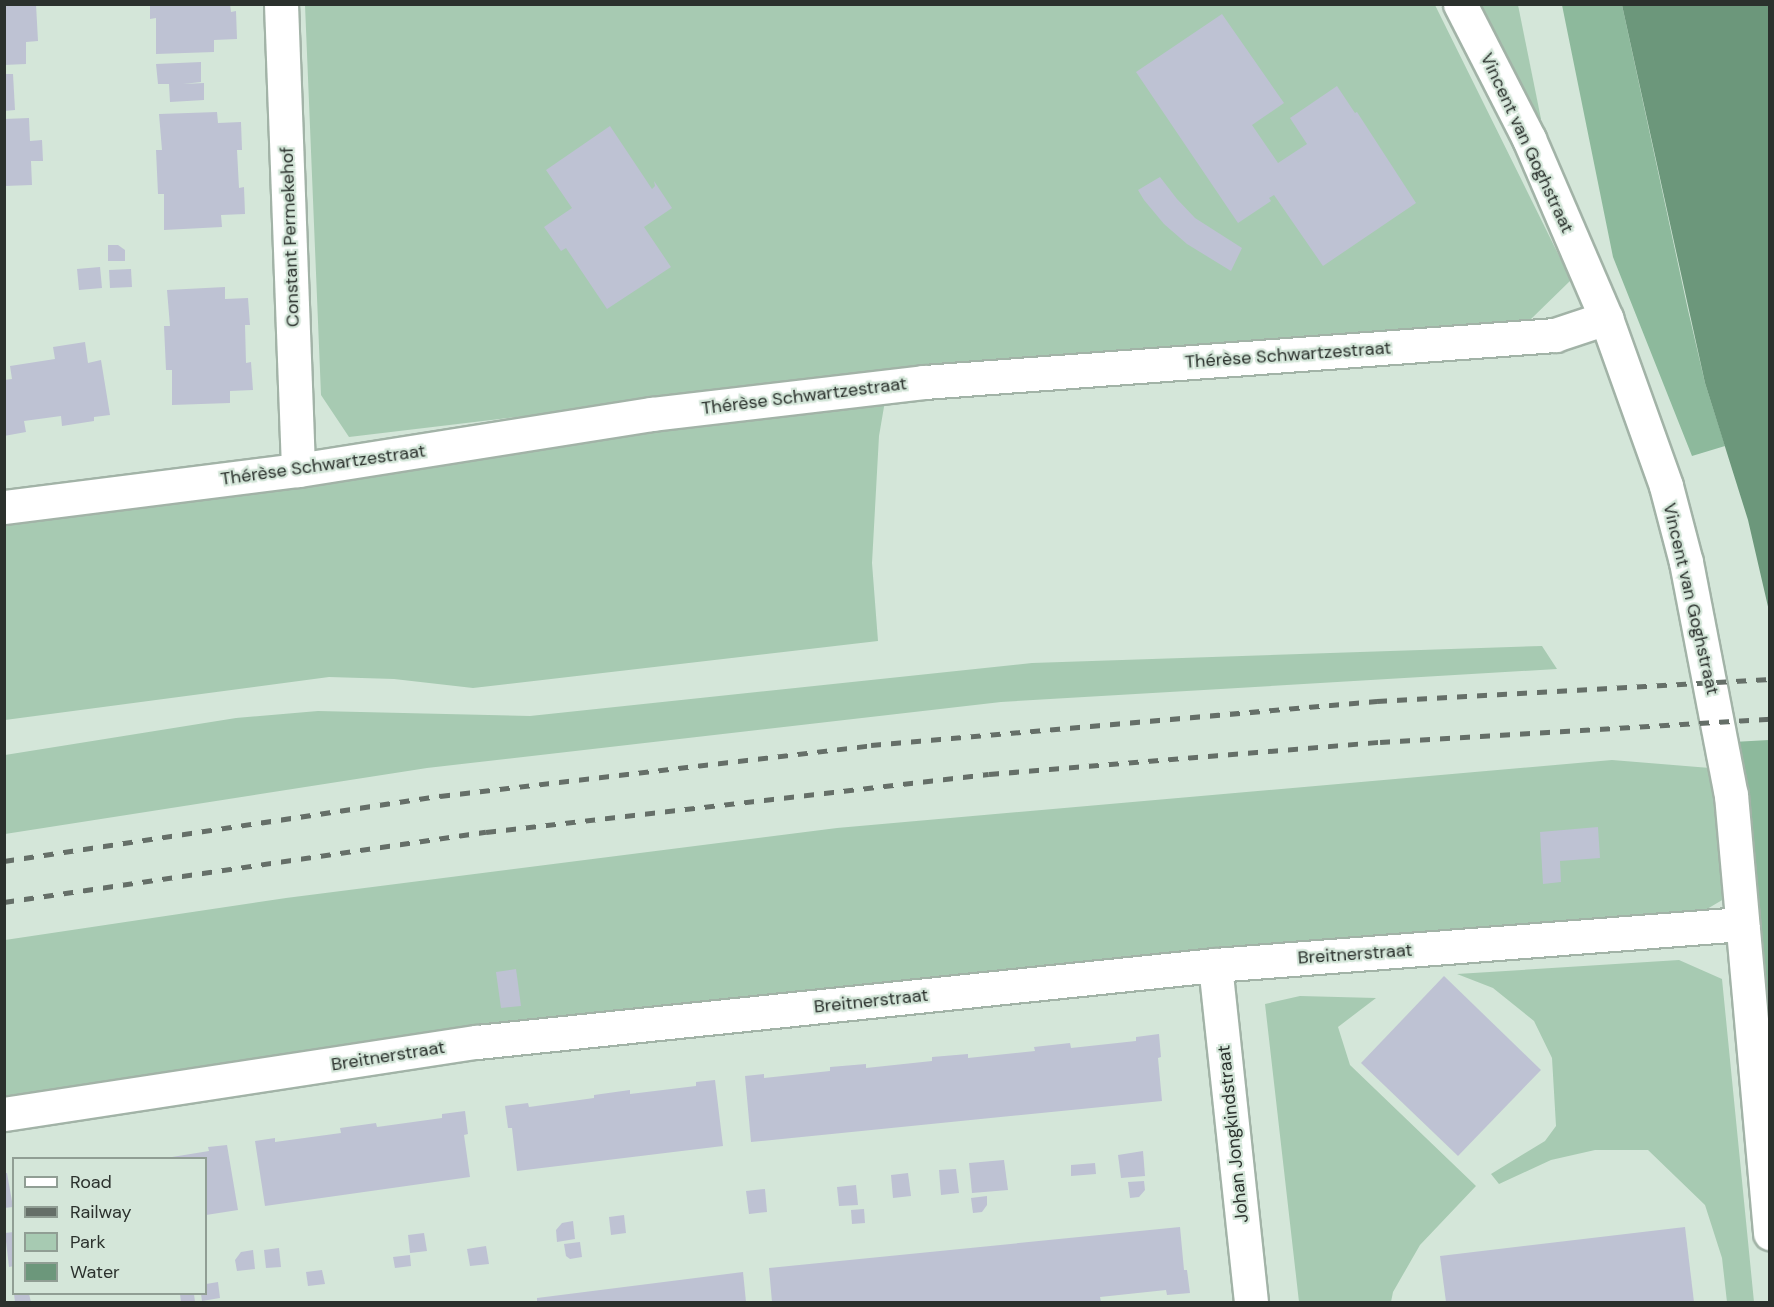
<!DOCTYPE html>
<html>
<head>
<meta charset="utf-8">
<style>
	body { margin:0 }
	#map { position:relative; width:1774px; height:1307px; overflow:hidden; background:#d4e6d9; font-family:"DM Sans",sans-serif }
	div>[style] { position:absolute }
	.green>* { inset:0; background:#a7cab2 }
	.forest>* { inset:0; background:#8db99c }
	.water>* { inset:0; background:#6c977b }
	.building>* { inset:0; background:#bec2d3 }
	.roads { filter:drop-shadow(2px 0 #a2b3a7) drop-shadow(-2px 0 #a2b3a7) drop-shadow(0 2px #a2b3a7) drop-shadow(0 -2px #a2b3a7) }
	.minor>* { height:33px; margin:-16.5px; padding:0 16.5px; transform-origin:16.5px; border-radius:16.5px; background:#fff }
	.rail>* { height:4.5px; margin-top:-2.25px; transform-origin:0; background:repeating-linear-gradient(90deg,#656f68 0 10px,transparent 0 20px) }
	span { translate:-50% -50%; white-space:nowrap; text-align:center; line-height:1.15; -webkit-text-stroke:4.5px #d4e6d9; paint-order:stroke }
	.street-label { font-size:18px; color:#2b312d }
	.frame { position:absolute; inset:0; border:6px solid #2b312d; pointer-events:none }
	.legend { position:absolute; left:12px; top:1157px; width:195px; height:138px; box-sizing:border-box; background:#d4e6d9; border:2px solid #909e94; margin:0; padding:8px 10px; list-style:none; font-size:18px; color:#2b312d }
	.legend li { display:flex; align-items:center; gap:12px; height:30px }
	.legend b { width:30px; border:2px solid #909e94 }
</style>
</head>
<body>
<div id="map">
	<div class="green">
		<div style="clip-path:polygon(305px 5px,1435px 5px,1571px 280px,1531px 319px,945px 366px,349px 437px,321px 395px)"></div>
		<div style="clip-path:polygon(1476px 5px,1518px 5px,1541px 119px,1534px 119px)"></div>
		<div style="clip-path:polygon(885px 401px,879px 436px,872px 563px,878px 641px,473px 688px,394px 679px,329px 677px,5px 720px,4px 507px)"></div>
		<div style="clip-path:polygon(1542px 646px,1557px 669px,1001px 702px,427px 768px,5px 834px,5px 755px,236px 718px,318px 711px,530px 716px,1032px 663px)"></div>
		<div style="clip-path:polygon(1612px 760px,1710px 768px,1729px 896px,1707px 909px,1208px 953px,745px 998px,303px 1051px,5px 1096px,5px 940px,286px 898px,837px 828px)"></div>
		<div style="clip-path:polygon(1679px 960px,1722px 979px,1754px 1302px,1727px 1302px,1722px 1258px,1705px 1205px,1648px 1150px,1595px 1150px,1551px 1160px,1499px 1184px,1491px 1174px,1545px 1141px,1556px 1126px,1552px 1058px,1534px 1021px,1493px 988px,1457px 974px)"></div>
		<div style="clip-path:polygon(1300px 996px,1376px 998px,1338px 1027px,1350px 1065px,1476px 1186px,1420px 1245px,1393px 1292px,1391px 1302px,1299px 1302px,1265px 1004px)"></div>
	</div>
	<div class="forest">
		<div style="clip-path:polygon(1562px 5px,1622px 5px,1688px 310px,1705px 383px,1725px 446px,1692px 456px,1613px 257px)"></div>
		<div style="clip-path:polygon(1769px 740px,1769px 1088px,1733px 742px)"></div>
	</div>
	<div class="water">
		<div style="clip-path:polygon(1622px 5px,1769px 5px,1769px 611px,1748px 520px,1705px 383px)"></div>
	</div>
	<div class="building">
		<div style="clip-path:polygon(4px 4px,36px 4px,38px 41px,26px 42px,26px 64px,4px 65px)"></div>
		<div style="clip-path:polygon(150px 4px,230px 4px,231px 12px,236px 11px,237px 39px,214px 40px,214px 52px,156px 54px,156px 18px,150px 19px)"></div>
		<div style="clip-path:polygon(1222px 14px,1284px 103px,1252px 125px,1278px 163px,1307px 144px,1290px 118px,1337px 86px,1355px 113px,1357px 112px,1416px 203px,1323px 266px,1274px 195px,1269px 198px,1271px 201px,1238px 223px,1136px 72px)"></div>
		<div style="clip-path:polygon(201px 62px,201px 82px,183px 84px,204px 83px,204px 100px,170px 102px,169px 84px,158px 84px,156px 64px)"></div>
		<div style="clip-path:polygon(4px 74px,13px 74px,15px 110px,4px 111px)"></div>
		<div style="clip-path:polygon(217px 112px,218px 123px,241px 122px,242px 150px,237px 150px,239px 188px,244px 187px,245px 214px,221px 215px,222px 227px,164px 230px,164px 194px,158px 194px,156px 150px,162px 150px,159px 114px)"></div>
		<div style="clip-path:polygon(29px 118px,30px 141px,42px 140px,43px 161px,31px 161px,32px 185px,4px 186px,4px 119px)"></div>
		<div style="clip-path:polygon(610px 126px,652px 189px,655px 186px,654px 181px,672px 208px,644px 227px,671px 267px,607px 309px,566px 248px,561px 251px,544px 227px,572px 208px,546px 170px)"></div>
		<div style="clip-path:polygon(1160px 177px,1177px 199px,1195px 218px,1242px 248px,1231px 271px,1187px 244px,1164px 224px,1144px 200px,1138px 190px)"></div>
		<div style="clip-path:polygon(108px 245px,118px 245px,125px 250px,125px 261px,108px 261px)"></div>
		<div style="clip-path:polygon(100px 267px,102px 288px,79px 290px,77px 269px)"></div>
		<div style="clip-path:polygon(131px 269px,132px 287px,110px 288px,109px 270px)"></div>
		<div style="clip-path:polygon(225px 287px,225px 299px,248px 298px,250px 325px,245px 325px,246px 363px,251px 362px,253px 390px,230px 391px,230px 403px,172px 405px,172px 370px,166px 370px,164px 326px,170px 326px,167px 290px)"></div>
		<div style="clip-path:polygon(85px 342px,88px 363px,101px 360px,110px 415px,94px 417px,94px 421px,62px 426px,61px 416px,24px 421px,26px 432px,4px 436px,4px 380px,12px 379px,10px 366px,55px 359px,53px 347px)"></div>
		<div style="clip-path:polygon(1598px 827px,1600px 858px,1560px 861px,1561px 882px,1543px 884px,1540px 832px)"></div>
		<div style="clip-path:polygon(516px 969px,521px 1006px,501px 1008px,496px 972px)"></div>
		<div style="clip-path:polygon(1444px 976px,1541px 1070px,1458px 1156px,1361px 1063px)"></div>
		<div style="clip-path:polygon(1159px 1034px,1161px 1057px,1158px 1058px,1162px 1101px,751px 1142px,745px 1076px,764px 1074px,764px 1078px,830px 1071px,830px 1067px,866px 1064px,866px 1068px,932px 1061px,932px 1057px,968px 1054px,968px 1058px,1035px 1051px,1034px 1047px,1070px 1043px,1071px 1048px,1136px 1041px,1136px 1037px)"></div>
		<div style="clip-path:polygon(715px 1080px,723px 1146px,517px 1171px,512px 1128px,508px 1128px,505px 1106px,528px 1103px,529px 1107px,594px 1098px,594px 1095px,630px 1090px,630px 1094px,696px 1086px,696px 1082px)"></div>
		<div style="clip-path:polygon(465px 1111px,468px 1134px,464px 1135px,470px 1177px,265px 1206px,255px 1141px,275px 1138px,275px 1142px,341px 1133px,340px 1128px,376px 1123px,377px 1127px,442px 1118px,442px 1114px)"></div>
		<div style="clip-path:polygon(227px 1145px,238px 1210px,206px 1215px,206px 1158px,172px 1157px,209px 1151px,208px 1147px)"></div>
		<div style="clip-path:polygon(1143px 1151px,1145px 1176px,1121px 1178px,1118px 1155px)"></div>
		<div style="clip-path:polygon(1004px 1160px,1008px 1190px,972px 1193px,969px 1163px)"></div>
		<div style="clip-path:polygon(1095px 1163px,1096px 1174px,1071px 1176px,1071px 1165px)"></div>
		<div style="clip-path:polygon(956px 1169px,959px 1193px,941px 1195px,939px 1170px)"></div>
		<div style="clip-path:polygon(4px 1173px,7px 1173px,13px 1207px,4px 1208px)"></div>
		<div style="clip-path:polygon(908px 1173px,911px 1196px,893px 1198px,891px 1175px)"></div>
		<div style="clip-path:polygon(1144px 1181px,1145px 1190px,1139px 1197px,1130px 1198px,1128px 1182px)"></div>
		<div style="clip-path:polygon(856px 1185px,858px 1205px,839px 1206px,837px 1187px)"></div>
		<div style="clip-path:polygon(765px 1189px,767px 1212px,749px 1214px,746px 1191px)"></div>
		<div style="clip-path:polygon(987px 1196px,987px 1205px,982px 1212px,973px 1213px,971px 1198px)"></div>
		<div style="clip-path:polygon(864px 1209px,865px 1223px,852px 1224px,851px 1210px)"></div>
		<div style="clip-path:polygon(624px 1215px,626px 1233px,611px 1235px,609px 1217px)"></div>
		<div style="clip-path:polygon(573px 1221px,575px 1239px,557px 1242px,556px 1230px,562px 1223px)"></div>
		<div style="clip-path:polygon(1180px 1227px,1184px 1270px,1187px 1270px,1190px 1293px,1167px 1295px,1166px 1290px,1100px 1297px,1101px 1302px,772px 1302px,769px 1268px)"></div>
		<div style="clip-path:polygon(1685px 1227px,1694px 1302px,1446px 1302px,1440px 1256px)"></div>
		<div style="clip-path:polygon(14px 1232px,14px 1266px,9px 1267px,5px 1233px)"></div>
		<div style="clip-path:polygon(424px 1233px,427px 1251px,410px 1253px,408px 1235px)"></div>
		<div style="clip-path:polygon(580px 1242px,582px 1257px,570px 1259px,566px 1256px,564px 1244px)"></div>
		<div style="clip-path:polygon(486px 1246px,489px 1264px,470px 1266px,467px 1249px)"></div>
		<div style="clip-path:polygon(279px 1248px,281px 1267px,266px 1268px,264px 1250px)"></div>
		<div style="clip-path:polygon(253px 1250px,255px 1269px,237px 1271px,235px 1260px,241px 1252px)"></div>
		<div style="clip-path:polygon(410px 1255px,411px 1266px,395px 1268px,393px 1257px)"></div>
		<div style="clip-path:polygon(322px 1270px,325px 1284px,308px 1286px,306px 1272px)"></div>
		<div style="clip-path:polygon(743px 1272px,746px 1302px,537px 1302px,537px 1298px)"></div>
		<div style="clip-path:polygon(218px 1282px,220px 1298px,202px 1301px,201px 1294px,206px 1294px,206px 1284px)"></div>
		<div style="clip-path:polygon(14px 1294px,29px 1294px,31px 1302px,15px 1302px)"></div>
		<div style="clip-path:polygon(180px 1294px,194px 1294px,195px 1302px,181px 1302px)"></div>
	</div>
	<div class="roads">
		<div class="minor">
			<div style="left:281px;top:4px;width:466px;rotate:87.9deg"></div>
			<div style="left:1460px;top:4px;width:152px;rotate:62.9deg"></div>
			<div style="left:1529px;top:139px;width:195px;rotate:66.7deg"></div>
			<div style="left:1606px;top:318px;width:178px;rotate:70.3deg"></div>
			<div style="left:1666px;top:486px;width:79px;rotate:75.3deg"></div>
			<div style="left:1686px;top:562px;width:237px;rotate:79.1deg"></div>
			<div style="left:1731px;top:795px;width:440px;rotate:84.9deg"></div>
			<div style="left:4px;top:507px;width:296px;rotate:-7.2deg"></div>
			<div style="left:298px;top:470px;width:358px;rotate:-9deg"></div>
			<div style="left:652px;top:414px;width:274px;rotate:-6.7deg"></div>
			<div style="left:924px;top:382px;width:633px;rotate:-4.26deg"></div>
			<div style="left:1555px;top:335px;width:54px;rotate:-18.4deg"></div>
			<div style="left:1215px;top:965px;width:339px;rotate:83.9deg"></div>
			<div style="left:4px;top:1114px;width:478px;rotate:-8.7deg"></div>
			<div style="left:477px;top:1042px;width:742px;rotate:-5.96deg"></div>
			<div style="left:1215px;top:965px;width:529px;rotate:-4.45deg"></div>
		</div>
	</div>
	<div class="rail">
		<div style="left:4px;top:861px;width:441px;rotate:-8.5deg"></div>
		<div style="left:440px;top:796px;width:434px;rotate:-6.7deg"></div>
		<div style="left:871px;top:745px;width:508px;rotate:-4.97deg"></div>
		<div style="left:1377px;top:701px;width:394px;rotate:-3.2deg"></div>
		<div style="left:4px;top:902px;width:487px;rotate:-8.3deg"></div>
		<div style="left:486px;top:832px;width:506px;rotate:-6.58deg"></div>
		<div style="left:989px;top:774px;width:392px;rotate:-4.7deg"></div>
		<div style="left:1380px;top:742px;width:391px;rotate:-3.4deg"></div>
	</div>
	<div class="street-label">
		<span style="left:1527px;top:143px;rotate:65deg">Vincent van Goghstraat</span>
		<span style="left:290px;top:237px;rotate:-92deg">Constant Permekehof</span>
		<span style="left:1288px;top:355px;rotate:-4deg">Thérèse Schwartzestraat</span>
		<span style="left:804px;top:396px;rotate:-7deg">Thérèse Schwartzestraat</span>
		<span style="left:323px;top:465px;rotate:-8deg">Thérèse Schwartzestraat</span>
		<span style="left:1691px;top:599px;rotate:77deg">Vincent van Goghstraat</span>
		<span style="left:1355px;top:954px;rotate:-4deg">Breitnerstraat</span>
		<span style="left:871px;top:1001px;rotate:-6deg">Breitnerstraat</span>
		<span style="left:388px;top:1056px;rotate:-9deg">Breitnerstraat</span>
		<span style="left:1233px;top:1134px;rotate:-96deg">Johan Jongkindstraat</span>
	</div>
	<div class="frame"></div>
	<ul class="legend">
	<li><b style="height:8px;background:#fff"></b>Road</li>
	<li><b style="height:8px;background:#656f68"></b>Railway</li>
	<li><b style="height:16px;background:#a7cab2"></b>Park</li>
	<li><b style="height:16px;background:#6c977b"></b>Water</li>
	</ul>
</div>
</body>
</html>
